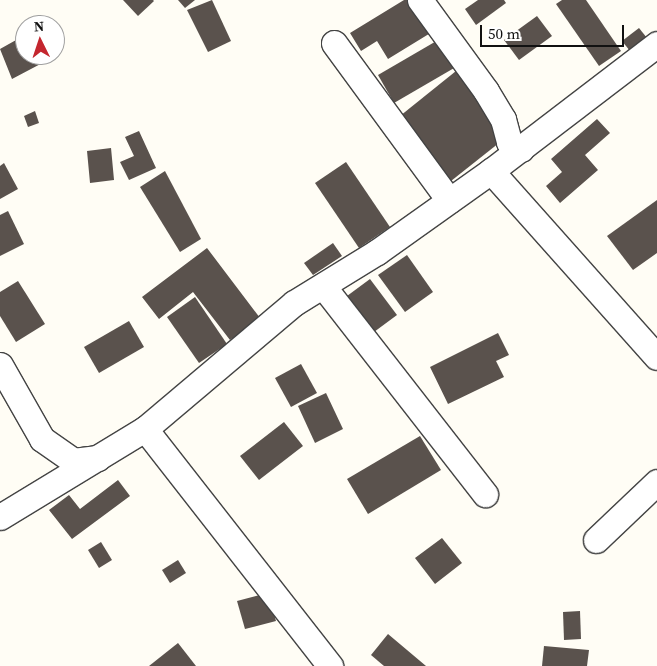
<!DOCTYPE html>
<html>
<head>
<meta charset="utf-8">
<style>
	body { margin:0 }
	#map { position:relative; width:657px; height:666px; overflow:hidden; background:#fffdf5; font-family:"Source Serif 4",serif }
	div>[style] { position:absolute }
	.building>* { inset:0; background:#5a524d }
	.roads { filter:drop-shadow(1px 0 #444) drop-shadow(-1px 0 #444) drop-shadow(0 1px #444) drop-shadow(0 -1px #444) }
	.minor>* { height:25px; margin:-12.5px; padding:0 12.5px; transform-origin:12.5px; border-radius:12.5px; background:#fff }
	span { translate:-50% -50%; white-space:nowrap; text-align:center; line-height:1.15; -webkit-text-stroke:5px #fff; paint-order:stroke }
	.north { position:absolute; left:15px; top:15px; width:50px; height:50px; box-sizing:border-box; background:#fff; border:1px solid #a0a0a0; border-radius:50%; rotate:356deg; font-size:14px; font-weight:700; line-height:20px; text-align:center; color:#111 }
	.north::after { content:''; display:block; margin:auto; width:18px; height:22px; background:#c4262e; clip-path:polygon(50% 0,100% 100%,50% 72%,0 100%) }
	.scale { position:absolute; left:480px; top:25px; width:144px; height:22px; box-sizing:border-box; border:2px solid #111; border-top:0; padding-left:6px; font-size:15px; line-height:18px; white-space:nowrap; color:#111; -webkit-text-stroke:4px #fff; paint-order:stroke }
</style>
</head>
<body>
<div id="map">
	<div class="building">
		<div style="clip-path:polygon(123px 0,153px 0,154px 1px,138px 16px)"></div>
		<div style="clip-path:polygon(178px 0,195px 0,185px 8px)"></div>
		<div style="clip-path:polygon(212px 0,231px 41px,208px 52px,187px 10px)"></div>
		<div style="clip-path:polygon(404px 0,419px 0,437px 29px,388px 59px,377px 41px,361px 51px,350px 33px)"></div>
		<div style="clip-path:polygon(478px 0,504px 0,506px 3px,476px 25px,465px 9px)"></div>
		<div style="clip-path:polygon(562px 0,586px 0,621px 51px,599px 66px,556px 4px)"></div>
		<div style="clip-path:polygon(537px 16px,552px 36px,519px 60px,504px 40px)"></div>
		<div style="clip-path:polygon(639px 28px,647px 38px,630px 51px,622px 41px)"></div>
		<div style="clip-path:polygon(25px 35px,25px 55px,46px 55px,48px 60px,12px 79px,0 49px)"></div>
		<div style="clip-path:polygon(445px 36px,461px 64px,394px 103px,378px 75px)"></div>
		<div style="clip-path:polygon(461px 67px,513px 132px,451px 181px,400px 116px)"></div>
		<div style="clip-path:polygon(35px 111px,39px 123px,28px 127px,24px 116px)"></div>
		<div style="clip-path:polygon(597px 119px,610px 133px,585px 155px,598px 170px,560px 203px,546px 186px,562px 172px,551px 159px)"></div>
		<div style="clip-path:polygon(139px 131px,156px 168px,129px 180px,120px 162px,134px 156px,125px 137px)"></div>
		<div style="clip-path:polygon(111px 148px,114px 180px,90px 183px,87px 151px)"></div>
		<div style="clip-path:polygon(346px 162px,390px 227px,359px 248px,315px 183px)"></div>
		<div style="clip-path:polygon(4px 163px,18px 189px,0 199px,0 166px)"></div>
		<div style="clip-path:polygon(165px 171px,201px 239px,180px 252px,140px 187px)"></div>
		<div style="clip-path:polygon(657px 200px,657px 253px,633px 270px,607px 236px)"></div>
		<div style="clip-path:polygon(8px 211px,24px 244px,0 256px,0 215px)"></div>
		<div style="clip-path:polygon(333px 243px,342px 256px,313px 275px,304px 263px)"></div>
		<div style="clip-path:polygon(207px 248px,260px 318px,230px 340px,193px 292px,159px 319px,142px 297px)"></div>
		<div style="clip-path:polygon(407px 255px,433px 292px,405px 312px,378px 275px)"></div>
		<div style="clip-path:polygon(370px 279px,397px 315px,374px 332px,347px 296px)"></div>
		<div style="clip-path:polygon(18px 281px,45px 324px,16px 342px,0 316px,0 292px)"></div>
		<div style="clip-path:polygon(195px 297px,227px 344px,199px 363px,167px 317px)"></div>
		<div style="clip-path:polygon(129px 321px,144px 347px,99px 373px,84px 347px)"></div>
		<div style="clip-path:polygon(498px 333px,509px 355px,496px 361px,504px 377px,448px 404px,430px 367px)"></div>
		<div style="clip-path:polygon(301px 364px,317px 393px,291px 407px,275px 378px)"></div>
		<div style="clip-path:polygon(326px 393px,343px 429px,315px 443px,298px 406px)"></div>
		<div style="clip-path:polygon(284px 422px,303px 446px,259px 480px,240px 456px)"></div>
		<div style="clip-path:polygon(420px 436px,441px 470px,368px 514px,347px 479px)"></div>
		<div style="clip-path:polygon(118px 480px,130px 496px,72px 539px,49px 510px,69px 495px,80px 509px)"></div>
		<div style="clip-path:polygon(442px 538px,462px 563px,435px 584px,415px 558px)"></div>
		<div style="clip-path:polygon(101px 542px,112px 560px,99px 568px,88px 550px)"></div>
		<div style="clip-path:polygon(178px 560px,186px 573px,170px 583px,162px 570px)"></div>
		<div style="clip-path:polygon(268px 593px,276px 621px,245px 629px,237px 601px)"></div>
		<div style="clip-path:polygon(580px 611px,581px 639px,564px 640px,563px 612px)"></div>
		<div style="clip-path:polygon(388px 634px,426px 666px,384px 666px,371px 655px)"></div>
		<div style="clip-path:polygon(178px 643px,196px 666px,149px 666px)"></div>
		<div style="clip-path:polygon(544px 646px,589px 650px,587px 666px,542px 666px)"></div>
	</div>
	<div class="roads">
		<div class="minor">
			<div style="left:420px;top:0;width:112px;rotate:54deg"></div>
			<div style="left:486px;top:91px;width:33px;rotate:59deg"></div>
			<div style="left:503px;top:119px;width:24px;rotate:75deg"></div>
			<div style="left:509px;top:142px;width:14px;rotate:30deg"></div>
			<div style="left:334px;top:43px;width:195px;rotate:53.8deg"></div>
			<div style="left:491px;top:171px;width:249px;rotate:48.3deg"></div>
			<div style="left:323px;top:286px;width:264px;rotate:52.1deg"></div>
			<div style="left:0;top:365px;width:85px;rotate:60.4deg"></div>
			<div style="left:42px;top:439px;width:38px;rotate:35deg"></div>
			<div style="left:73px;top:461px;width:25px;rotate:-7deg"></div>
			<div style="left:145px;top:429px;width:301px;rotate:52deg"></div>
			<div style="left:0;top:517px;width:170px;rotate:-31.3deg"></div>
			<div style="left:145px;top:429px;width:195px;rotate:-40.2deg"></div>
			<div style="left:294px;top:303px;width:97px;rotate:-31.6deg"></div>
			<div style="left:377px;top:252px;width:140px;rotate:-35.4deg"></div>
			<div style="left:491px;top:171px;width:209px;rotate:-37.4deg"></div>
			<div style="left:596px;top:540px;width:84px;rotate:-43.6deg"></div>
		</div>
	</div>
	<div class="north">N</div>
	<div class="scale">50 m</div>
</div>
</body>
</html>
